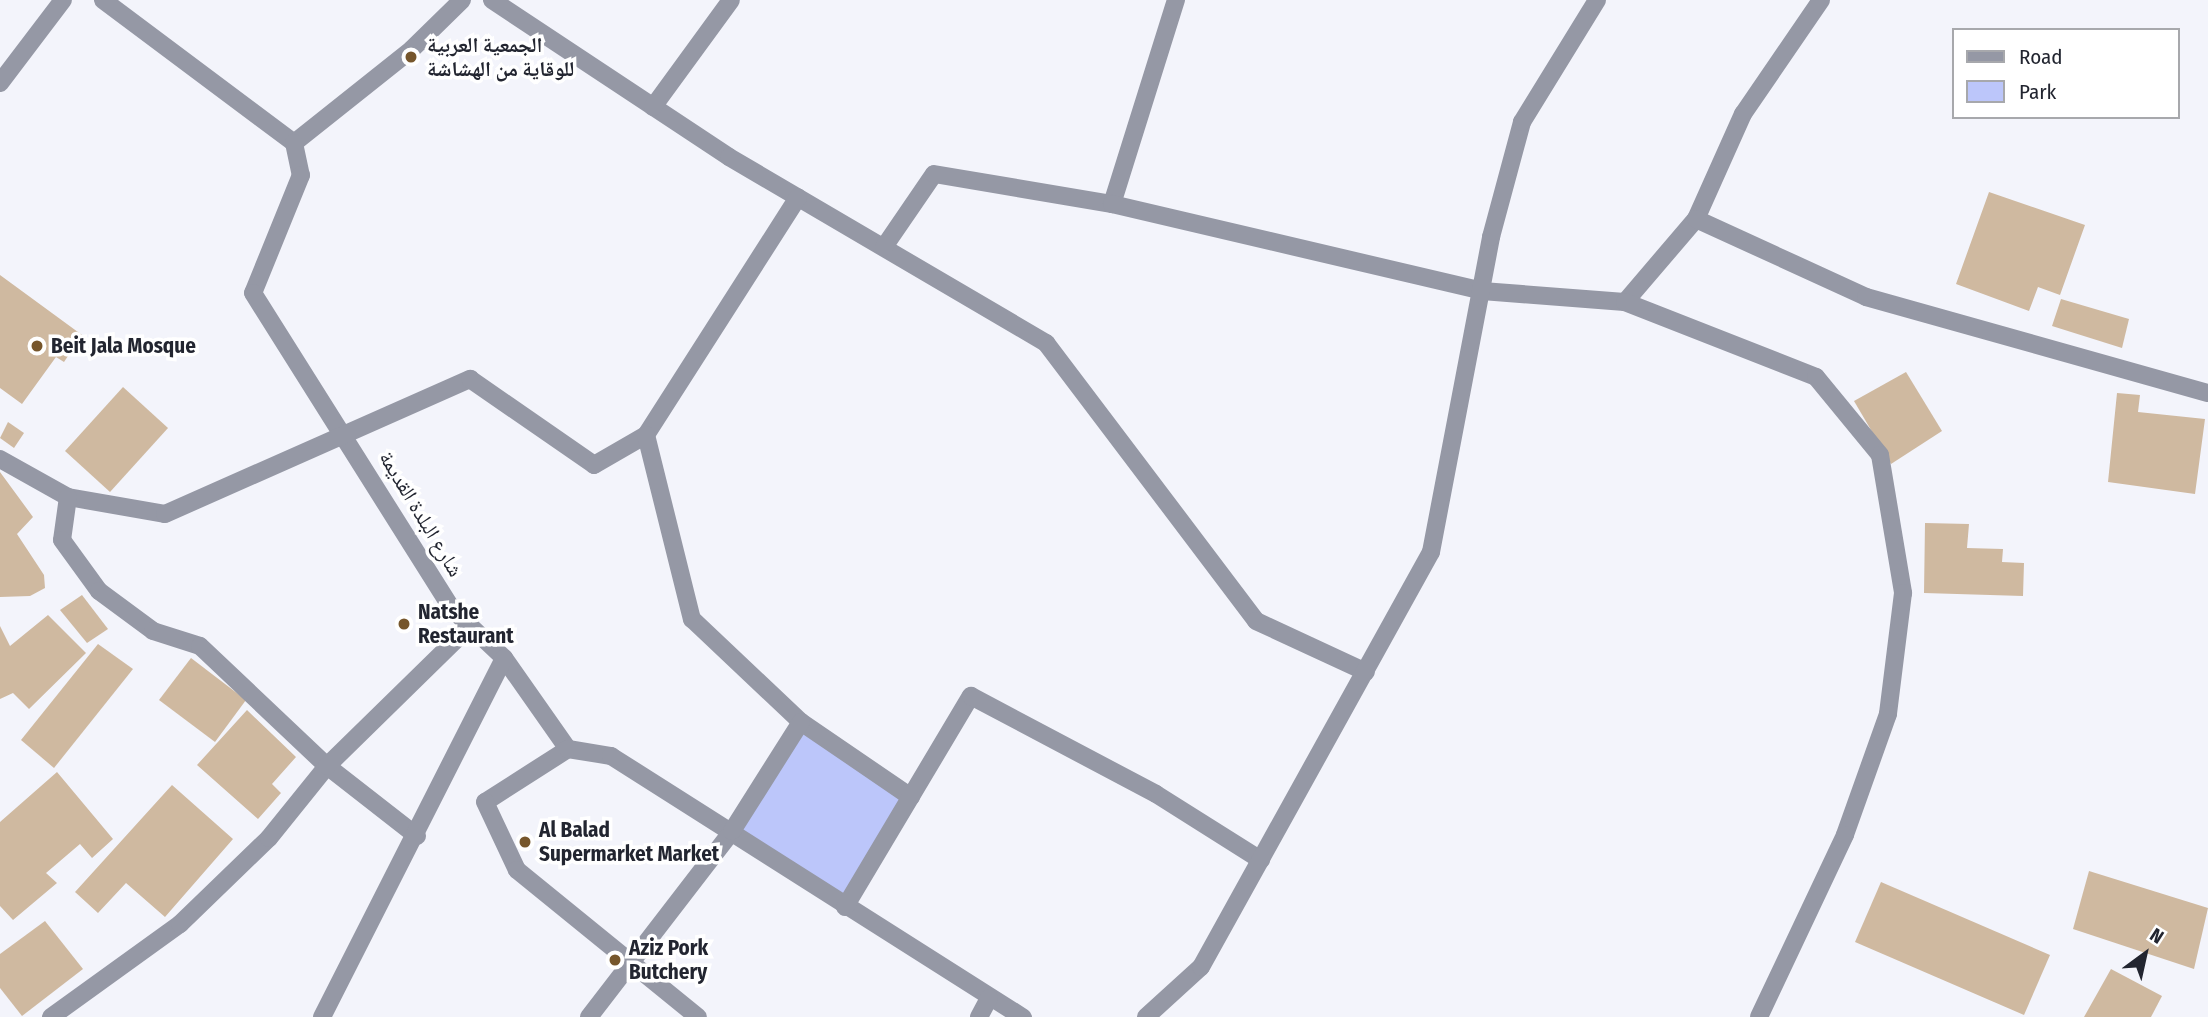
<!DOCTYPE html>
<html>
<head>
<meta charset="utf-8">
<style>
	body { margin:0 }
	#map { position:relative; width:2208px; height:1017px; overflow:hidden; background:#f3f4fb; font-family:"Fira Sans Condensed","Noto Naskh Arabic",sans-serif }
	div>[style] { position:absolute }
	.green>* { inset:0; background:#bcc6fa }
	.building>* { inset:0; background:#cfb9a0 }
	.street>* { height:18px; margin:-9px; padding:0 9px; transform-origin:9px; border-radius:9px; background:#9598a5 }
	.dots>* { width:19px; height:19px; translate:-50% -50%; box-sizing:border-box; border:4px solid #fff; border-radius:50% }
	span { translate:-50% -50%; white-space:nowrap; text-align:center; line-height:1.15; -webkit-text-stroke:7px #fff; paint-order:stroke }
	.poi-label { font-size:21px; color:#222530; font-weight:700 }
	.left { translate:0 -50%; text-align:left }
	.street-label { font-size:21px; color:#222530 }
	.legend { position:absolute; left:1952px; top:28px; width:228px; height:91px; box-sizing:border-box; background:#fff; border:2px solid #a7a8ac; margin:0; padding:9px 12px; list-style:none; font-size:21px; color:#222530 }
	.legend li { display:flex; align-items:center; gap:14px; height:35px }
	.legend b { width:35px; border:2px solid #a7a8ac }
	.north { position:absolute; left:2110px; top:919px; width:70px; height:70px; -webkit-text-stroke:5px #fff; paint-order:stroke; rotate:33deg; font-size:19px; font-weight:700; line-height:28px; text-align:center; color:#222530 }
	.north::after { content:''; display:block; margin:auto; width:24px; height:32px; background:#222530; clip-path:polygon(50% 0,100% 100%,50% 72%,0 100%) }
</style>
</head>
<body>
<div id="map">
	<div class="green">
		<div style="clip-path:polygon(801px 722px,911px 797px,845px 907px,732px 831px)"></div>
	</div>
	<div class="building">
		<div style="clip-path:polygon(1989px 192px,2085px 225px,2060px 295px,2038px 287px,2029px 311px,1956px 284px)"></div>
		<div style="clip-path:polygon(0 275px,82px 335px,64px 362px,56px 357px,22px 404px,0 388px)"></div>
		<div style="clip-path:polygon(2061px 299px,2129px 319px,2122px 348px,2052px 326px)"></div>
		<div style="clip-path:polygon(1906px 372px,1942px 431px,1891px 464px,1854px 401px)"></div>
		<div style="clip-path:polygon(123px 387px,168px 428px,110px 492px,65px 451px)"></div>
		<div style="clip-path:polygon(2117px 393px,2140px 395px,2138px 412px,2205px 419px,2195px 494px,2108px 482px)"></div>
		<div style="clip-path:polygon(8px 422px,24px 433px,14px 448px,0 438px)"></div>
		<div style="clip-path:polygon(0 472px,33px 517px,17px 534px,44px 575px,45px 588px,30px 596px,0 597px)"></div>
		<div style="clip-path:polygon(1925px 523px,1969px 524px,1967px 548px,2003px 549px,2002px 562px,2024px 563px,2023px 596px,1924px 593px)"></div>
		<div style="clip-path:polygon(82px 595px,108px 629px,87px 643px,60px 610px)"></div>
		<div style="clip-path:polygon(48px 615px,86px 653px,29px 709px,13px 693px,0 699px,0 626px,10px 646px)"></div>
		<div style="clip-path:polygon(98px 644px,133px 669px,54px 768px,21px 740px)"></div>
		<div style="clip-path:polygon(191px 658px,246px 700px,215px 742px,159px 700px)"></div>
		<div style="clip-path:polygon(247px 710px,296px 757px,272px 784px,281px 793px,258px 819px,197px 765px)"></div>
		<div style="clip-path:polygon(57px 772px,113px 839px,92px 858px,80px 844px,46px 873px,57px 883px,13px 920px,0 906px,0 822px)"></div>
		<div style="clip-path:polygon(172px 785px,233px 839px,165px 917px,126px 883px,98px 913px,75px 892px)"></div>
		<div style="clip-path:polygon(2089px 871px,2208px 908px,2194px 969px,2073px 929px)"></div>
		<div style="clip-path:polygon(1881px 882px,2050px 955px,2024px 1015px,1855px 942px)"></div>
		<div style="clip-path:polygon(45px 921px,83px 969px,22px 1016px,0 988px,0 954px)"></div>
		<div style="clip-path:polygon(2111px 969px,2162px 996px,2151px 1017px,2084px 1017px)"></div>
	</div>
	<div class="street">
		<div style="left:103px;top:0;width:239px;rotate:36.8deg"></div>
		<div style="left:294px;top:143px;width:151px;rotate:-38.5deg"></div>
		<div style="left:412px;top:49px;width:70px;rotate:-44.4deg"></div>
		<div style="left:492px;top:0;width:284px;rotate:33.5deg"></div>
		<div style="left:729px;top:157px;width:368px;rotate:30.4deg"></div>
		<div style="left:1046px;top:343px;width:348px;rotate:52.9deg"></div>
		<div style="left:1256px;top:621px;width:121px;rotate:24.9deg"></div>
		<div style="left:0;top:83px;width:104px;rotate:-52.8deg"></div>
		<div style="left:653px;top:107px;width:132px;rotate:-53.9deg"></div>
		<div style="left:294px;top:143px;width:33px;rotate:78deg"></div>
		<div style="left:301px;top:175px;width:127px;rotate:112.1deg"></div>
		<div style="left:253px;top:293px;width:372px;rotate:57.8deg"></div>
		<div style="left:451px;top:608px;width:73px;rotate:43.3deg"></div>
		<div style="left:504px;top:658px;width:111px;rotate:54.9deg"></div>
		<div style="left:568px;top:749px;width:98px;rotate:147.4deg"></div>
		<div style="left:485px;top:802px;width:75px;rotate:64.8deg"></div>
		<div style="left:517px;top:870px;width:233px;rotate:39.1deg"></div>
		<div style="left:1112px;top:204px;width:214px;rotate:-72.6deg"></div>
		<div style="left:1696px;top:219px;width:115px;rotate:-65.9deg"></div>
		<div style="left:1743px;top:114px;width:138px;rotate:-55.6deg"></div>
		<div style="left:884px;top:247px;width:88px;rotate:-55.6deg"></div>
		<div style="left:934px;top:174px;width:181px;rotate:9.6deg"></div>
		<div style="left:1112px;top:204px;width:380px;rotate:13.2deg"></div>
		<div style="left:1482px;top:291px;width:143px;rotate:4.4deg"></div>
		<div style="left:1625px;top:302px;width:109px;rotate:-49.5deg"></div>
		<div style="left:1696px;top:219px;width:187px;rotate:24.6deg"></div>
		<div style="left:1866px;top:297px;width:355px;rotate:15.7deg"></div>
		<div style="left:1625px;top:302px;width:205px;rotate:21.4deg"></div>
		<div style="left:1816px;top:377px;width:101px;rotate:50.6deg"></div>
		<div style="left:1880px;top:455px;width:140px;rotate:80.5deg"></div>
		<div style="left:1903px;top:593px;width:122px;rotate:97.1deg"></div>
		<div style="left:1888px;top:714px;width:128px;rotate:109.6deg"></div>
		<div style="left:1845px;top:835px;width:201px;rotate:115.3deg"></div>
		<div style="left:646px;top:435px;width:282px;rotate:-57.4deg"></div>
		<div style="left:0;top:459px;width:78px;rotate:29.2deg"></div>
		<div style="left:68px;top:497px;width:98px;rotate:9.9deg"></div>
		<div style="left:165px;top:514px;width:334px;rotate:-23.9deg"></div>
		<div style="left:470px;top:379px;width:151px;rotate:34.7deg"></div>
		<div style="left:594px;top:465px;width:60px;rotate:-30deg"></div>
		<div style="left:646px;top:435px;width:190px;rotate:76deg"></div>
		<div style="left:692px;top:619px;width:150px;rotate:43.4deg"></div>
		<div style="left:801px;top:722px;width:133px;rotate:34.3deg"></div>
		<div style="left:68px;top:497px;width:43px;rotate:97.9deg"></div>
		<div style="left:62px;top:540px;width:63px;rotate:54deg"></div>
		<div style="left:99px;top:591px;width:67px;rotate:36.5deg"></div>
		<div style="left:153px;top:631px;width:49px;rotate:17.7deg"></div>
		<div style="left:200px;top:646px;width:175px;rotate:43.4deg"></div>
		<div style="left:327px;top:766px;width:114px;rotate:37.9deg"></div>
		<div style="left:568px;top:749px;width:44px;rotate:9.2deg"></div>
		<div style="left:611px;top:756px;width:488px;rotate:32.4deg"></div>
		<div style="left:845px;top:907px;width:246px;rotate:-59.2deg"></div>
		<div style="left:971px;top:696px;width:209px;rotate:27.9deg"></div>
		<div style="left:1156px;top:794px;width:124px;rotate:32.2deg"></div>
		<div style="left:51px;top:1017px;width:159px;rotate:-35.8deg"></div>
		<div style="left:180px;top:924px;width:124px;rotate:-44deg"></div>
		<div style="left:269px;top:838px;width:92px;rotate:-51.1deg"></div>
		<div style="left:327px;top:766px;width:196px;rotate:-44.4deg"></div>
		<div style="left:322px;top:1017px;width:402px;rotate:-63.1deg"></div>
		<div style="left:589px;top:1017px;width:235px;rotate:-52.4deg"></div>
		<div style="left:732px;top:831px;width:129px;rotate:-57.7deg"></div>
		<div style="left:979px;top:1017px;width:21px;rotate:-62deg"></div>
		<div style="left:1146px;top:1017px;width:74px;rotate:-42.3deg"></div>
		<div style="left:1201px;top:967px;width:474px;rotate:-61deg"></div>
		<div style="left:1431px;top:552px;width:321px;rotate:-79.2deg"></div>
		<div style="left:1491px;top:237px;width:119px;rotate:-74.9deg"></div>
		<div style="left:1522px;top:122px;width:143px;rotate:-58.4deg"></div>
	</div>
	<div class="dots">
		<div style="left:411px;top:57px;background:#76562c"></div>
		<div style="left:37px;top:346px;background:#76562c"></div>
		<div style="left:404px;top:624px;background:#76562c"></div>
		<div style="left:525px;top:842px;background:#76562c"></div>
		<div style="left:615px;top:960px;background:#76562c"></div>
	</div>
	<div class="poi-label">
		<span class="left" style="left:427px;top:57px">الجمعية العربية<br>للوقاية من الهشاشة</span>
		<span class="left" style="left:51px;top:346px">Beit Jala Mosque</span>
		<span class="left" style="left:418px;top:624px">Natshe<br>Restaurant</span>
		<span class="left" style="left:539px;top:842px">Al Balad<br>Supermarket Market</span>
		<span class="left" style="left:629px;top:960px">Aziz Pork<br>Butchery</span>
	</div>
	<div class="street-label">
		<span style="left:421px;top:514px;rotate:59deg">شارع البلدة القديمة</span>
	</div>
	<ul class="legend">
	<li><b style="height:9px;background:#9598a5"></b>Road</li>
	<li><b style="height:19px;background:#bcc6fa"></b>Park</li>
	</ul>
	<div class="north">N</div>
</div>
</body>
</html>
